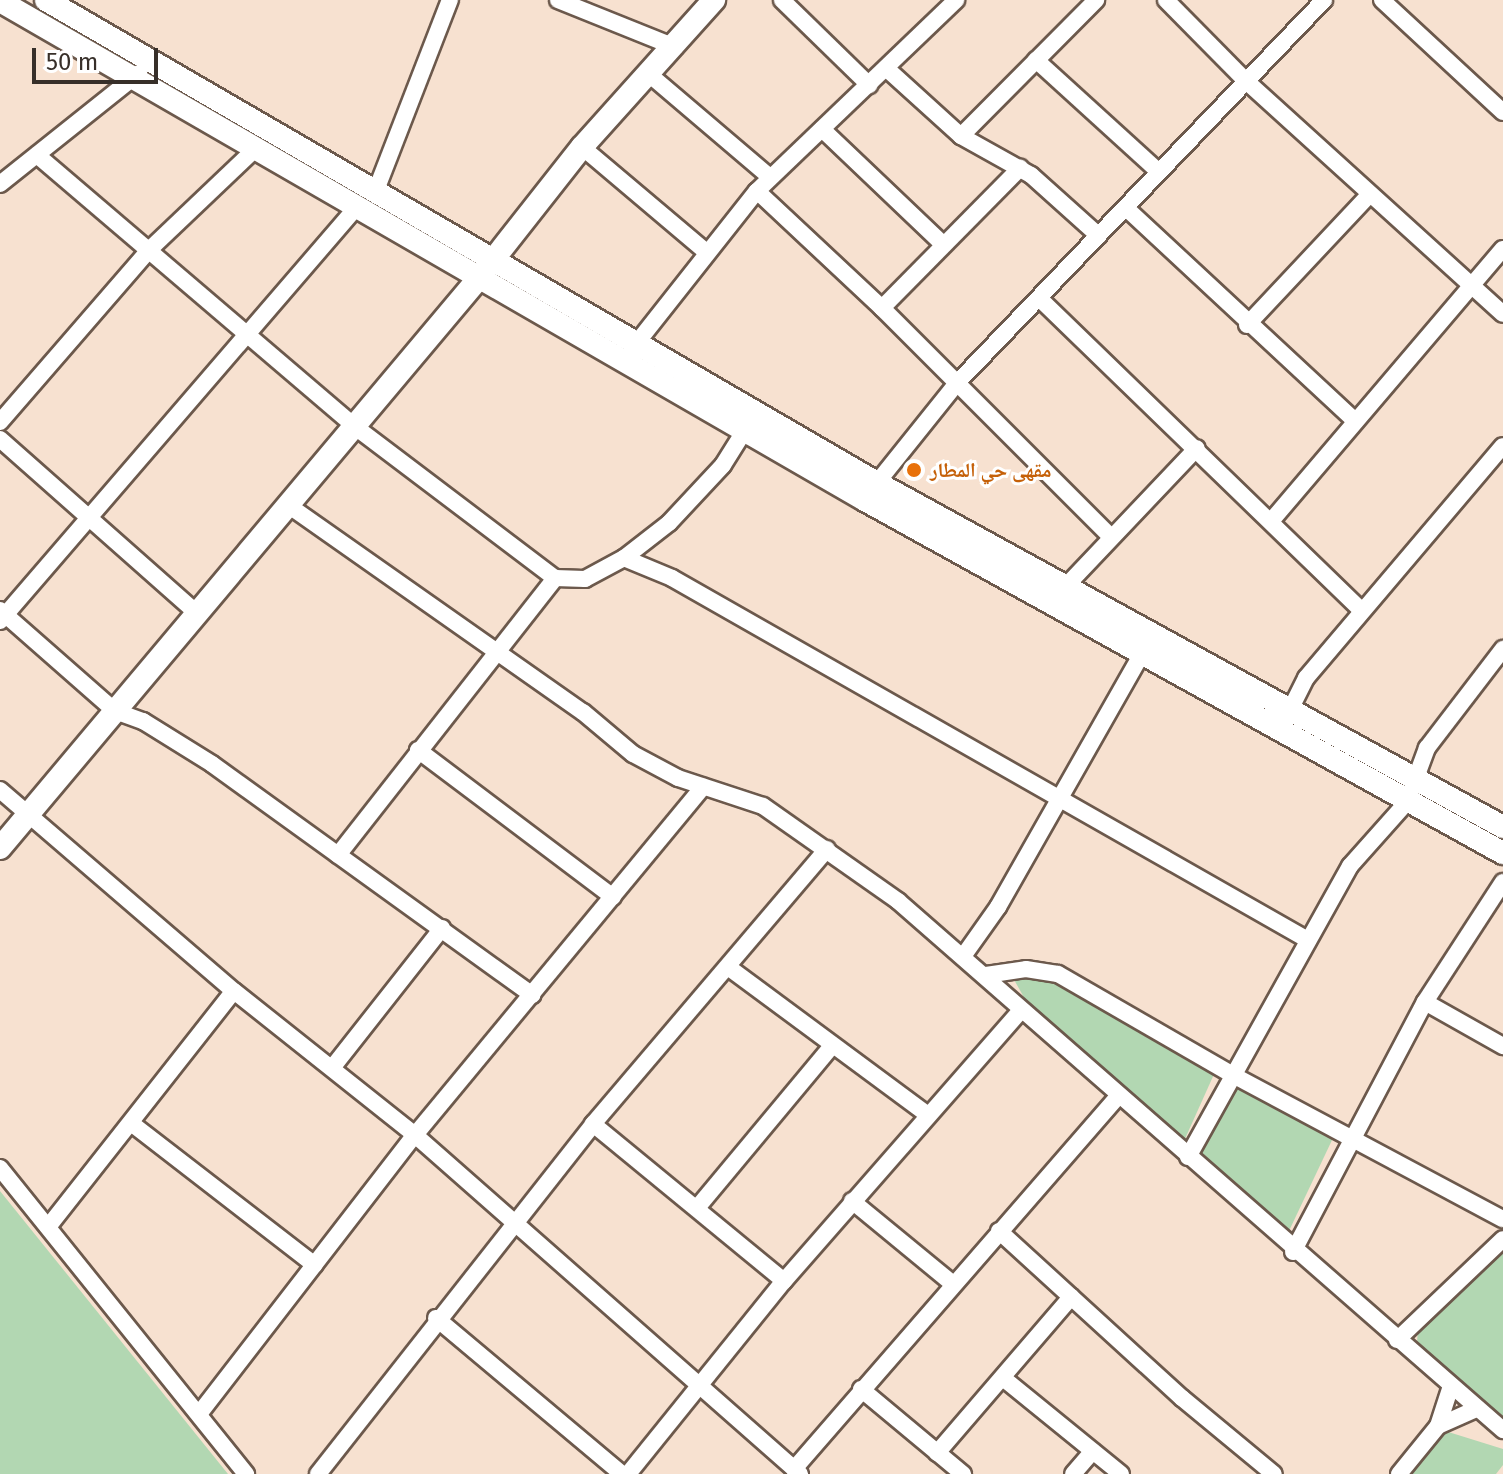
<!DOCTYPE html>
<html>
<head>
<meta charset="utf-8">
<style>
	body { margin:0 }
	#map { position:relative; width:1503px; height:1474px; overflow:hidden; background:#f7e1d0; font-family:"Fira Sans","Noto Naskh Arabic",sans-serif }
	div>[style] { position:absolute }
	.green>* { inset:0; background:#b2d7b2 }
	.roads { filter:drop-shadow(2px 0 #6c594c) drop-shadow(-2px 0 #6c594c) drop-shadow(0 2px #6c594c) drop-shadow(0 -2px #6c594c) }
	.street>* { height:16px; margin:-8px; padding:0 8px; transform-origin:8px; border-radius:8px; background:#fff }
	.secondary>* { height:22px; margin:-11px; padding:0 11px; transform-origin:11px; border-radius:11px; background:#fff }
	.dots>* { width:22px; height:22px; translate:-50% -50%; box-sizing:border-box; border:4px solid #fff; border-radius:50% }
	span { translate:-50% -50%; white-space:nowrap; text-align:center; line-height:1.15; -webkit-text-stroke:6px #fff; paint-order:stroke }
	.food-label { font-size:20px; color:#c56008; font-weight:700 }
	.left { translate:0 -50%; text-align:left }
	.scale { position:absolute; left:32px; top:48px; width:126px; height:36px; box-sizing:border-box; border:4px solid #372f29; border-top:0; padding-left:10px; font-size:24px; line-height:28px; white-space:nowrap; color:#372f29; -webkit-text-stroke:6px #fff; paint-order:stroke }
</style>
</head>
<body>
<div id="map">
	<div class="green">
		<div style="clip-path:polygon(1034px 974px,1063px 985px,1215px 1072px,1184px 1141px,1030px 1008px,1013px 978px)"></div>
		<div style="clip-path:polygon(1233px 1080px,1333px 1138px,1288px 1233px,1196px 1151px)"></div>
		<div style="clip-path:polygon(0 1191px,228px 1474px,0 1474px)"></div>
		<div style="clip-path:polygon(1503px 1244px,1503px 1417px,1417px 1343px,1418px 1326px)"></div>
		<div style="clip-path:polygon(1442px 1430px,1503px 1449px,1503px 1465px,1496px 1474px,1406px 1474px)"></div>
	</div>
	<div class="roads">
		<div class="street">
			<div style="left:558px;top:0;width:126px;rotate:21.9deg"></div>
			<div style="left:782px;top:0;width:122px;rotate:44.3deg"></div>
			<div style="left:1166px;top:0;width:112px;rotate:45.4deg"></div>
			<div style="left:1245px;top:80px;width:348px;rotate:42.2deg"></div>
			<div style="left:1382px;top:0;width:165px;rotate:42.8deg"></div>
			<div style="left:1036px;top:60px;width:166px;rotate:42.3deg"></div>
			<div style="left:887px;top:69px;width:100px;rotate:42.2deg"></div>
			<div style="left:961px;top:136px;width:80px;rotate:29.1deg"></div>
			<div style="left:1031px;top:175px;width:91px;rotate:41.9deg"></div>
			<div style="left:650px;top:75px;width:157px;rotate:40.4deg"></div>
			<div style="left:822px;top:129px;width:168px;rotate:43.6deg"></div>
			<div style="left:961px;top:136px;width:192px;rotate:-45.2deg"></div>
			<div style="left:582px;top:147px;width:161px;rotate:40.2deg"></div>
			<div style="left:37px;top:155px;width:417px;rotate:40.5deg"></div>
			<div style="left:354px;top:426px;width:252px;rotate:37.1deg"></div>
			<div style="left:555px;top:578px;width:30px;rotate:2deg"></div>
			<div style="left:585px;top:579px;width:44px;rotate:-28.3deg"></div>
			<div style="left:624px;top:558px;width:52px;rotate:22.6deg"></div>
			<div style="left:672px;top:578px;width:732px;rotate:29.65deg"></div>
			<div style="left:0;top:184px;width:178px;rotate:-38.6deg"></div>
			<div style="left:757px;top:191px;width:171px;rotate:43.1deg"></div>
			<div style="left:882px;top:308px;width:322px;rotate:45deg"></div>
			<div style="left:375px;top:193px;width:207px;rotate:-68.8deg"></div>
			<div style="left:1126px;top:208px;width:313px;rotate:42.9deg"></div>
			<div style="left:1039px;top:298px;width:448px;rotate:44.1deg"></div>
			<div style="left:882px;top:308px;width:197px;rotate:-45.4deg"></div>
			<div style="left:1247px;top:325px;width:178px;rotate:-46.8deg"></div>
			<div style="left:632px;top:349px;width:201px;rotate:-51.7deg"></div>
			<div style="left:757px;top:191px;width:276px;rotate:-43.8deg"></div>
			<div style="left:0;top:422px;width:228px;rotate:-49.1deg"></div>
			<div style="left:149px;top:250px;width:148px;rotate:-43.6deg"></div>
			<div style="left:0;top:439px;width:263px;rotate:41.5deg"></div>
			<div style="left:872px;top:489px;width:134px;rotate:-51.3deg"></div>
			<div style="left:956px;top:384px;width:532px;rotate:-46.22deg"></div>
			<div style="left:288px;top:505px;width:360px;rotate:35.1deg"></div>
			<div style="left:583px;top:712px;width:65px;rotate:40deg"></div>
			<div style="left:633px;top:754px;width:51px;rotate:28.1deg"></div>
			<div style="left:678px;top:778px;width:89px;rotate:18.2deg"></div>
			<div style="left:763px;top:806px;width:165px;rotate:35.1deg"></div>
			<div style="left:898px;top:901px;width:804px;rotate:41.17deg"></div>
			<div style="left:1272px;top:520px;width:356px;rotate:-49.6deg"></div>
			<div style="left:624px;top:558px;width:57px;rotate:-37.9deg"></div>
			<div style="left:669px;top:523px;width:79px;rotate:-47deg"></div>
			<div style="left:723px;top:465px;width:51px;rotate:-57.9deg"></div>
			<div style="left:1068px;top:584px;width:187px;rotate:-46.5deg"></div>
			<div style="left:0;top:610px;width:153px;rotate:41.3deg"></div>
			<div style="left:115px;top:711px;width:30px;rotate:20deg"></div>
			<div style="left:143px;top:721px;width:81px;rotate:31.9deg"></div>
			<div style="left:212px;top:764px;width:395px;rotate:35.8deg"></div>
			<div style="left:0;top:621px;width:544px;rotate:-49.25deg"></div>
			<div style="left:1286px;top:718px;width:45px;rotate:-63.4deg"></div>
			<div style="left:1306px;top:678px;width:304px;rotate:-49.7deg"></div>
			<div style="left:418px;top:750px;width:244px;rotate:37deg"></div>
			<div style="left:0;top:790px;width:308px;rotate:40.7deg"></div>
			<div style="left:234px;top:991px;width:231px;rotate:38.5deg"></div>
			<div style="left:415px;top:1135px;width:513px;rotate:41.36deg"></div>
			<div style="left:338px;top:855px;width:352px;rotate:-51.9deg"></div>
			<div style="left:964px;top:955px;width:59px;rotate:-54.7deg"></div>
			<div style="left:998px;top:907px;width:299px;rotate:-60.4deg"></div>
			<div style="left:728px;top:967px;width:249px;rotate:36.5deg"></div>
			<div style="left:986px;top:975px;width:40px;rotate:-8.5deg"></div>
			<div style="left:1026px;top:969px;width:32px;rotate:9deg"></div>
			<div style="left:1058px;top:974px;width:200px;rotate:30deg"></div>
			<div style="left:1231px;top:1074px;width:308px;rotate:28.1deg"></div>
			<div style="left:1425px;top:1002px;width:90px;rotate:29.4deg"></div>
			<div style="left:332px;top:1068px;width:178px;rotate:-51.8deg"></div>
			<div style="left:131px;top:1123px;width:232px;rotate:37.7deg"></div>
			<div style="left:593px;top:1124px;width:247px;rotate:39.4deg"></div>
			<div style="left:1188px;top:1157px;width:333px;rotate:-60.9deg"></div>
			<div style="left:1350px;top:866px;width:86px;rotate:-48.3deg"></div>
			<div style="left:1407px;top:802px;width:58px;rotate:-69.7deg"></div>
			<div style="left:1427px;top:748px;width:125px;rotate:-52.5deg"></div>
			<div style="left:0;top:1168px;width:393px;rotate:51.2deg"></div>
			<div style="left:852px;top:1201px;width:129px;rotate:39.4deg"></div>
			<div style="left:697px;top:1208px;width:211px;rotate:-50.2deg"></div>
			<div style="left:48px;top:1227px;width:300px;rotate:-51.8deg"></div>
			<div style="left:999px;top:1231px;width:248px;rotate:42.4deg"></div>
			<div style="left:1182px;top:1398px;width:119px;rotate:39.6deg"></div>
			<div style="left:1293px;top:1252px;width:283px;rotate:-62.2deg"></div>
			<div style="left:1425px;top:1002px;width:143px;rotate:-57deg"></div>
			<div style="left:436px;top:1318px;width:243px;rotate:40deg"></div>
			<div style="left:1397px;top:1340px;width:146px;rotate:-43.6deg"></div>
			<div style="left:1003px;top:1378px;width:152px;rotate:39.1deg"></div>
			<div style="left:861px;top:1389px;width:133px;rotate:39.8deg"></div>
			<div style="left:199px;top:1414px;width:353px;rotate:-52.3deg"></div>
			<div style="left:415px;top:1135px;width:452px;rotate:-50.4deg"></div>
			<div style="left:1438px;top:1426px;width:42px;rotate:-24.1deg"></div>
			<div style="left:937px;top:1453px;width:206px;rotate:-49.3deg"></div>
			<div style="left:794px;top:1469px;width:494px;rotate:-49deg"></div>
			<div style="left:318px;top:1474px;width:445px;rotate:-51.8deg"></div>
			<div style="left:593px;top:1124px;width:361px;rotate:-49.6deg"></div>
			<div style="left:628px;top:1474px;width:248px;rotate:-51.1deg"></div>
			<div style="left:784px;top:1281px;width:360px;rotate:-48.8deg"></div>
			<div style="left:1073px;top:1474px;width:30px;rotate:-49deg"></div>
			<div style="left:1399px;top:1474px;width:62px;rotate:-50.9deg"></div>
			<div style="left:1438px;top:1426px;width:42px;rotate:-72deg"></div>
		</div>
		<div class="secondary">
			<div style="left:46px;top:0;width:961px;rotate:30.17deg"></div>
			<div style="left:877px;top:483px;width:714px;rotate:28.79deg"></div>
			<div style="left:0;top:1px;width:999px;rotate:29.98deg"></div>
			<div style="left:865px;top:500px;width:729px;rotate:28.96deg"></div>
			<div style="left:0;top:848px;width:743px;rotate:-49.97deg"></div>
			<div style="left:478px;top:279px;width:168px;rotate:-51.8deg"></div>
			<div style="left:582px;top:147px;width:198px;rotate:-48.1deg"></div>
		</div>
	</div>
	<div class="dots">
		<div style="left:914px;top:470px;background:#e8710a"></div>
	</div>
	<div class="food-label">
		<span class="left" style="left:930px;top:470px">مقهى حي المطار</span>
	</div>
	<div class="scale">50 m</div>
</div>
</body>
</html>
